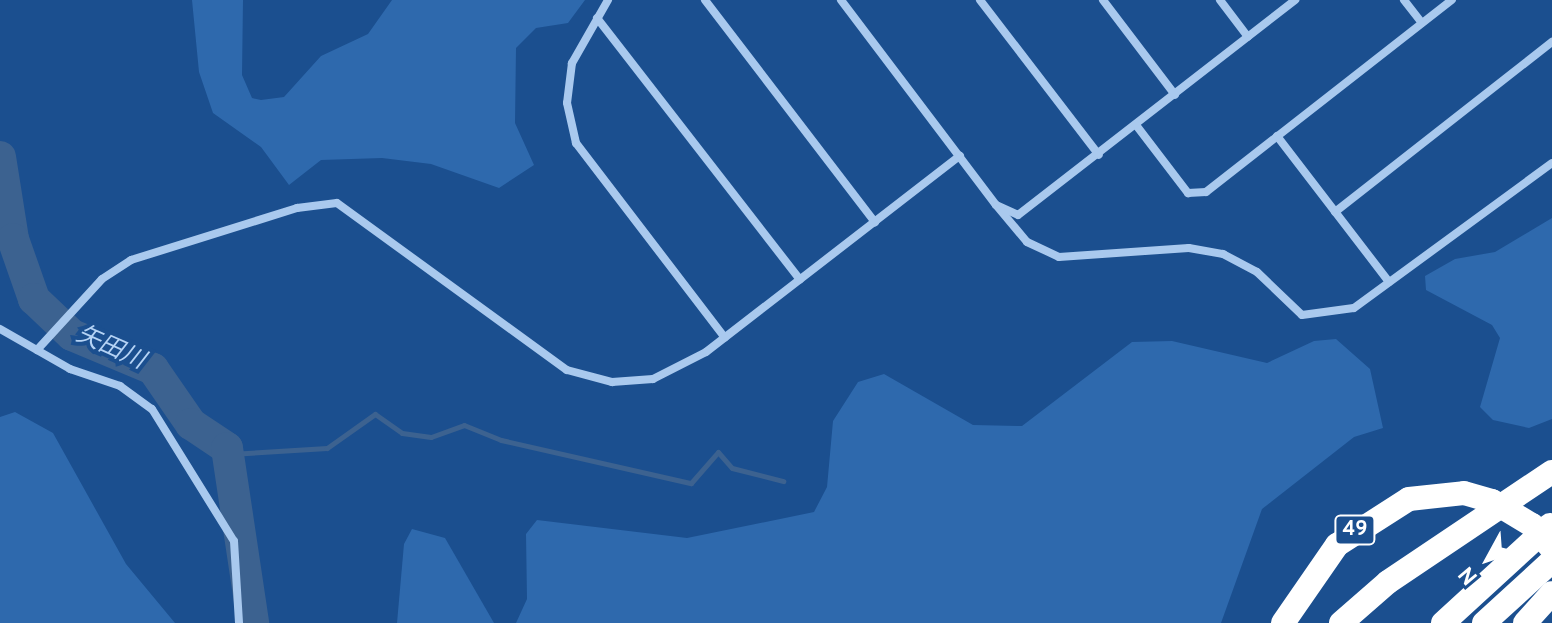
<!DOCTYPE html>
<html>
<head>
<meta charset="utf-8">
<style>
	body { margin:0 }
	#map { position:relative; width:1552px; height:623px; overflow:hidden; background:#1b4f8f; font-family:Overpass,"Noto Sans JP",sans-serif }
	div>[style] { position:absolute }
	.green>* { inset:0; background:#2e69ad }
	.stream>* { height:5px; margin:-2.5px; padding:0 2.5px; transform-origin:2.5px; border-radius:2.5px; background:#3c6290 }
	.river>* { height:32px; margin:-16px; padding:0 16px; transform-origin:16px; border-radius:16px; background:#3c6290 }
	.street>* { height:8px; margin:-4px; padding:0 4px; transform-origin:4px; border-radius:4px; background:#a9c9ee }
	.highway>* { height:24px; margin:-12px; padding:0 12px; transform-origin:12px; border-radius:12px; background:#fff }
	span { translate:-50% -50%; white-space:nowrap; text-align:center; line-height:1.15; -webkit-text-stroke:8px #1b4f8f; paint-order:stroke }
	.shield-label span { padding:2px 6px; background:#1b4f8f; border:2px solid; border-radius:6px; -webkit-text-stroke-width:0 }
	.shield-label { font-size:20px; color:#fff; font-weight:700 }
	.water-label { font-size:24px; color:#b5d3f5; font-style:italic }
	.north { position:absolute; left:1448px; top:519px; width:80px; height:80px; -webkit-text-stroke:6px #1b4f8f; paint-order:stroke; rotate:230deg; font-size:22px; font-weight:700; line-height:32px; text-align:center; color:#fff }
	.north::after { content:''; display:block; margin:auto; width:28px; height:36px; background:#fff; clip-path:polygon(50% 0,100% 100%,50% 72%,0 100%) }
</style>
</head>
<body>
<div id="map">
	<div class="green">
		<div style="clip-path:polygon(192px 0,243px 0,242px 75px,252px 98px,261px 100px,284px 97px,321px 56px,368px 34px,392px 0,585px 0,568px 23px,536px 28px,516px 48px,515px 123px,534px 165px,499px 188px,431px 164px,382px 158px,321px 160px,289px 185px,261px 147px,213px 113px,199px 72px)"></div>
		<div style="clip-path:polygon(1552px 218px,1552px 419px,1529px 428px,1493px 420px,1480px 407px,1500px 338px,1492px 325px,1426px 290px,1425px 276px,1455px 259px,1495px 252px)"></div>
		<div style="clip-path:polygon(1336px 339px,1370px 369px,1383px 428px,1354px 437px,1262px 509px,1221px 623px,516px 623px,527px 599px,526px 534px,537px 520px,687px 538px,814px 512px,827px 487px,833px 421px,858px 382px,884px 374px,973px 425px,1022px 426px,1132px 342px,1172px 341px,1267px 363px,1314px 341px)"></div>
		<div style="clip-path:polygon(15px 412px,53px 433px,126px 564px,175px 623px,0 623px,0 417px)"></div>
		<div style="clip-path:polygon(412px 529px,445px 538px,494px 623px,397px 623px,404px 544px)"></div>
	</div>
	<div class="stream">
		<div style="left:230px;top:454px;width:97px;rotate:-3.5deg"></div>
		<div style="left:327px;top:448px;width:59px;rotate:-35.3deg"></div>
		<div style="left:375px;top:414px;width:33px;rotate:35deg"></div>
		<div style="left:402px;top:433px;width:29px;rotate:8deg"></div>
		<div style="left:431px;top:437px;width:35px;rotate:-20deg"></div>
		<div style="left:464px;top:425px;width:40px;rotate:22deg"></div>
		<div style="left:501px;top:440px;width:195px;rotate:12.8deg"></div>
		<div style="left:691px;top:483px;width:41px;rotate:-48.9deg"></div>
		<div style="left:718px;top:452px;width:21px;rotate:49deg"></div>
		<div style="left:732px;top:468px;width:53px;rotate:14.3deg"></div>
	</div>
	<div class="river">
		<div style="left:0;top:157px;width:83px;rotate:81deg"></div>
		<div style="left:13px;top:239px;width:64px;rotate:70.7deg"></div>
		<div style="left:34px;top:299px;width:52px;rotate:43.5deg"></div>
		<div style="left:72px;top:335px;width:88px;rotate:22.8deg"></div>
		<div style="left:153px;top:369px;width:67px;rotate:55.4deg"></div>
		<div style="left:191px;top:424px;width:43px;rotate:33.7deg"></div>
		<div style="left:227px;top:448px;width:177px;rotate:81.5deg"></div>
	</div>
	<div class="street">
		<div style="left:608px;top:0;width:73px;rotate:119.7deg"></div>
		<div style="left:572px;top:63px;width:40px;rotate:97.1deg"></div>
		<div style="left:567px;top:103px;width:41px;rotate:77.3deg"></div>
		<div style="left:576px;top:143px;width:245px;rotate:52.6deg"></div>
		<div style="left:705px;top:0;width:280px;rotate:52.6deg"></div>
		<div style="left:841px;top:0;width:257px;rotate:52.9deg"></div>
		<div style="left:996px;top:205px;width:24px;rotate:24deg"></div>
		<div style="left:1018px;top:215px;width:351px;rotate:-37.8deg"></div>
		<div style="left:980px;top:0;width:195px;rotate:52.5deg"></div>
		<div style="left:1103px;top:0;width:119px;rotate:52.8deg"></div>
		<div style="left:1220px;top:0;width:46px;rotate:52.9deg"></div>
		<div style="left:1404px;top:0;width:29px;rotate:52deg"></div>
		<div style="left:597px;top:18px;width:331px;rotate:52.2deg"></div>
		<div style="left:1136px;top:125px;width:86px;rotate:52.6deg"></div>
		<div style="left:1188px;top:193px;width:18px;rotate:-3deg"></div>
		<div style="left:1206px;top:192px;width:312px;rotate:-38deg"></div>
		<div style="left:1277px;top:136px;width:184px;rotate:52.5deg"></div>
		<div style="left:996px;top:205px;width:48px;rotate:50deg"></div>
		<div style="left:1027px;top:242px;width:35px;rotate:25deg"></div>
		<div style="left:1059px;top:257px;width:130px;rotate:-4deg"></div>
		<div style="left:1189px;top:248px;width:35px;rotate:10deg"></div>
		<div style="left:1223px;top:254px;width:38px;rotate:28deg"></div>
		<div style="left:1257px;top:272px;width:62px;rotate:43.7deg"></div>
		<div style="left:1302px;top:315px;width:52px;rotate:-7.7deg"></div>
		<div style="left:1354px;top:308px;width:245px;rotate:-36.2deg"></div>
		<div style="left:1335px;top:212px;width:276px;rotate:-38.1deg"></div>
		<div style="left:0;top:329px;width:81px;rotate:29.7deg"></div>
		<div style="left:70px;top:369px;width:53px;rotate:18.8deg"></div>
		<div style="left:120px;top:386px;width:39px;rotate:36deg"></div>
		<div style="left:152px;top:409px;width:155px;rotate:58.2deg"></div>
		<div style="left:234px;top:541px;width:82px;rotate:86.5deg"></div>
		<div style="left:37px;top:350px;width:96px;rotate:-47.5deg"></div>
		<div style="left:102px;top:279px;width:35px;rotate:-33deg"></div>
		<div style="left:131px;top:260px;width:174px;rotate:-17.4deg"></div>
		<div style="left:297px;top:208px;width:40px;rotate:-7.1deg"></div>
		<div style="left:337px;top:203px;width:284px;rotate:36deg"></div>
		<div style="left:567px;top:370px;width:47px;rotate:14.9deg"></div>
		<div style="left:612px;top:382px;width:41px;rotate:-4.2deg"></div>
		<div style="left:653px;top:379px;width:59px;rotate:-27deg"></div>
		<div style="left:706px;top:352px;width:321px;rotate:-37.7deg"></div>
	</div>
	<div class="highway">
		<div style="left:1283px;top:623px;width:95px;rotate:-55.3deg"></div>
		<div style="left:1337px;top:545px;width:85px;rotate:-32.6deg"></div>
		<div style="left:1409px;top:499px;width:55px;rotate:-6.2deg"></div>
		<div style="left:1464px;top:493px;width:29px;rotate:16deg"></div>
		<div style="left:1492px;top:501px;width:47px;rotate:31deg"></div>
		<div style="left:1532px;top:525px;width:31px;rotate:50deg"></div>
		<div style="left:1341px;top:623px;width:62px;rotate:-41.1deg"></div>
		<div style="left:1388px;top:582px;width:197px;rotate:-33.9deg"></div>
		<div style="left:1443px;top:623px;width:145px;rotate:-42.5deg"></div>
		<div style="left:1484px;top:623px;width:92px;rotate:-42.4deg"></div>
		<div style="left:1525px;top:623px;width:40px;rotate:-48deg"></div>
	</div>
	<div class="shield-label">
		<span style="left:1355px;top:530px">49</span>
	</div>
	<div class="water-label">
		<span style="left:110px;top:349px;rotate:24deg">矢田川</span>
	</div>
	<div class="north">N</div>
</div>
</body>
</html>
